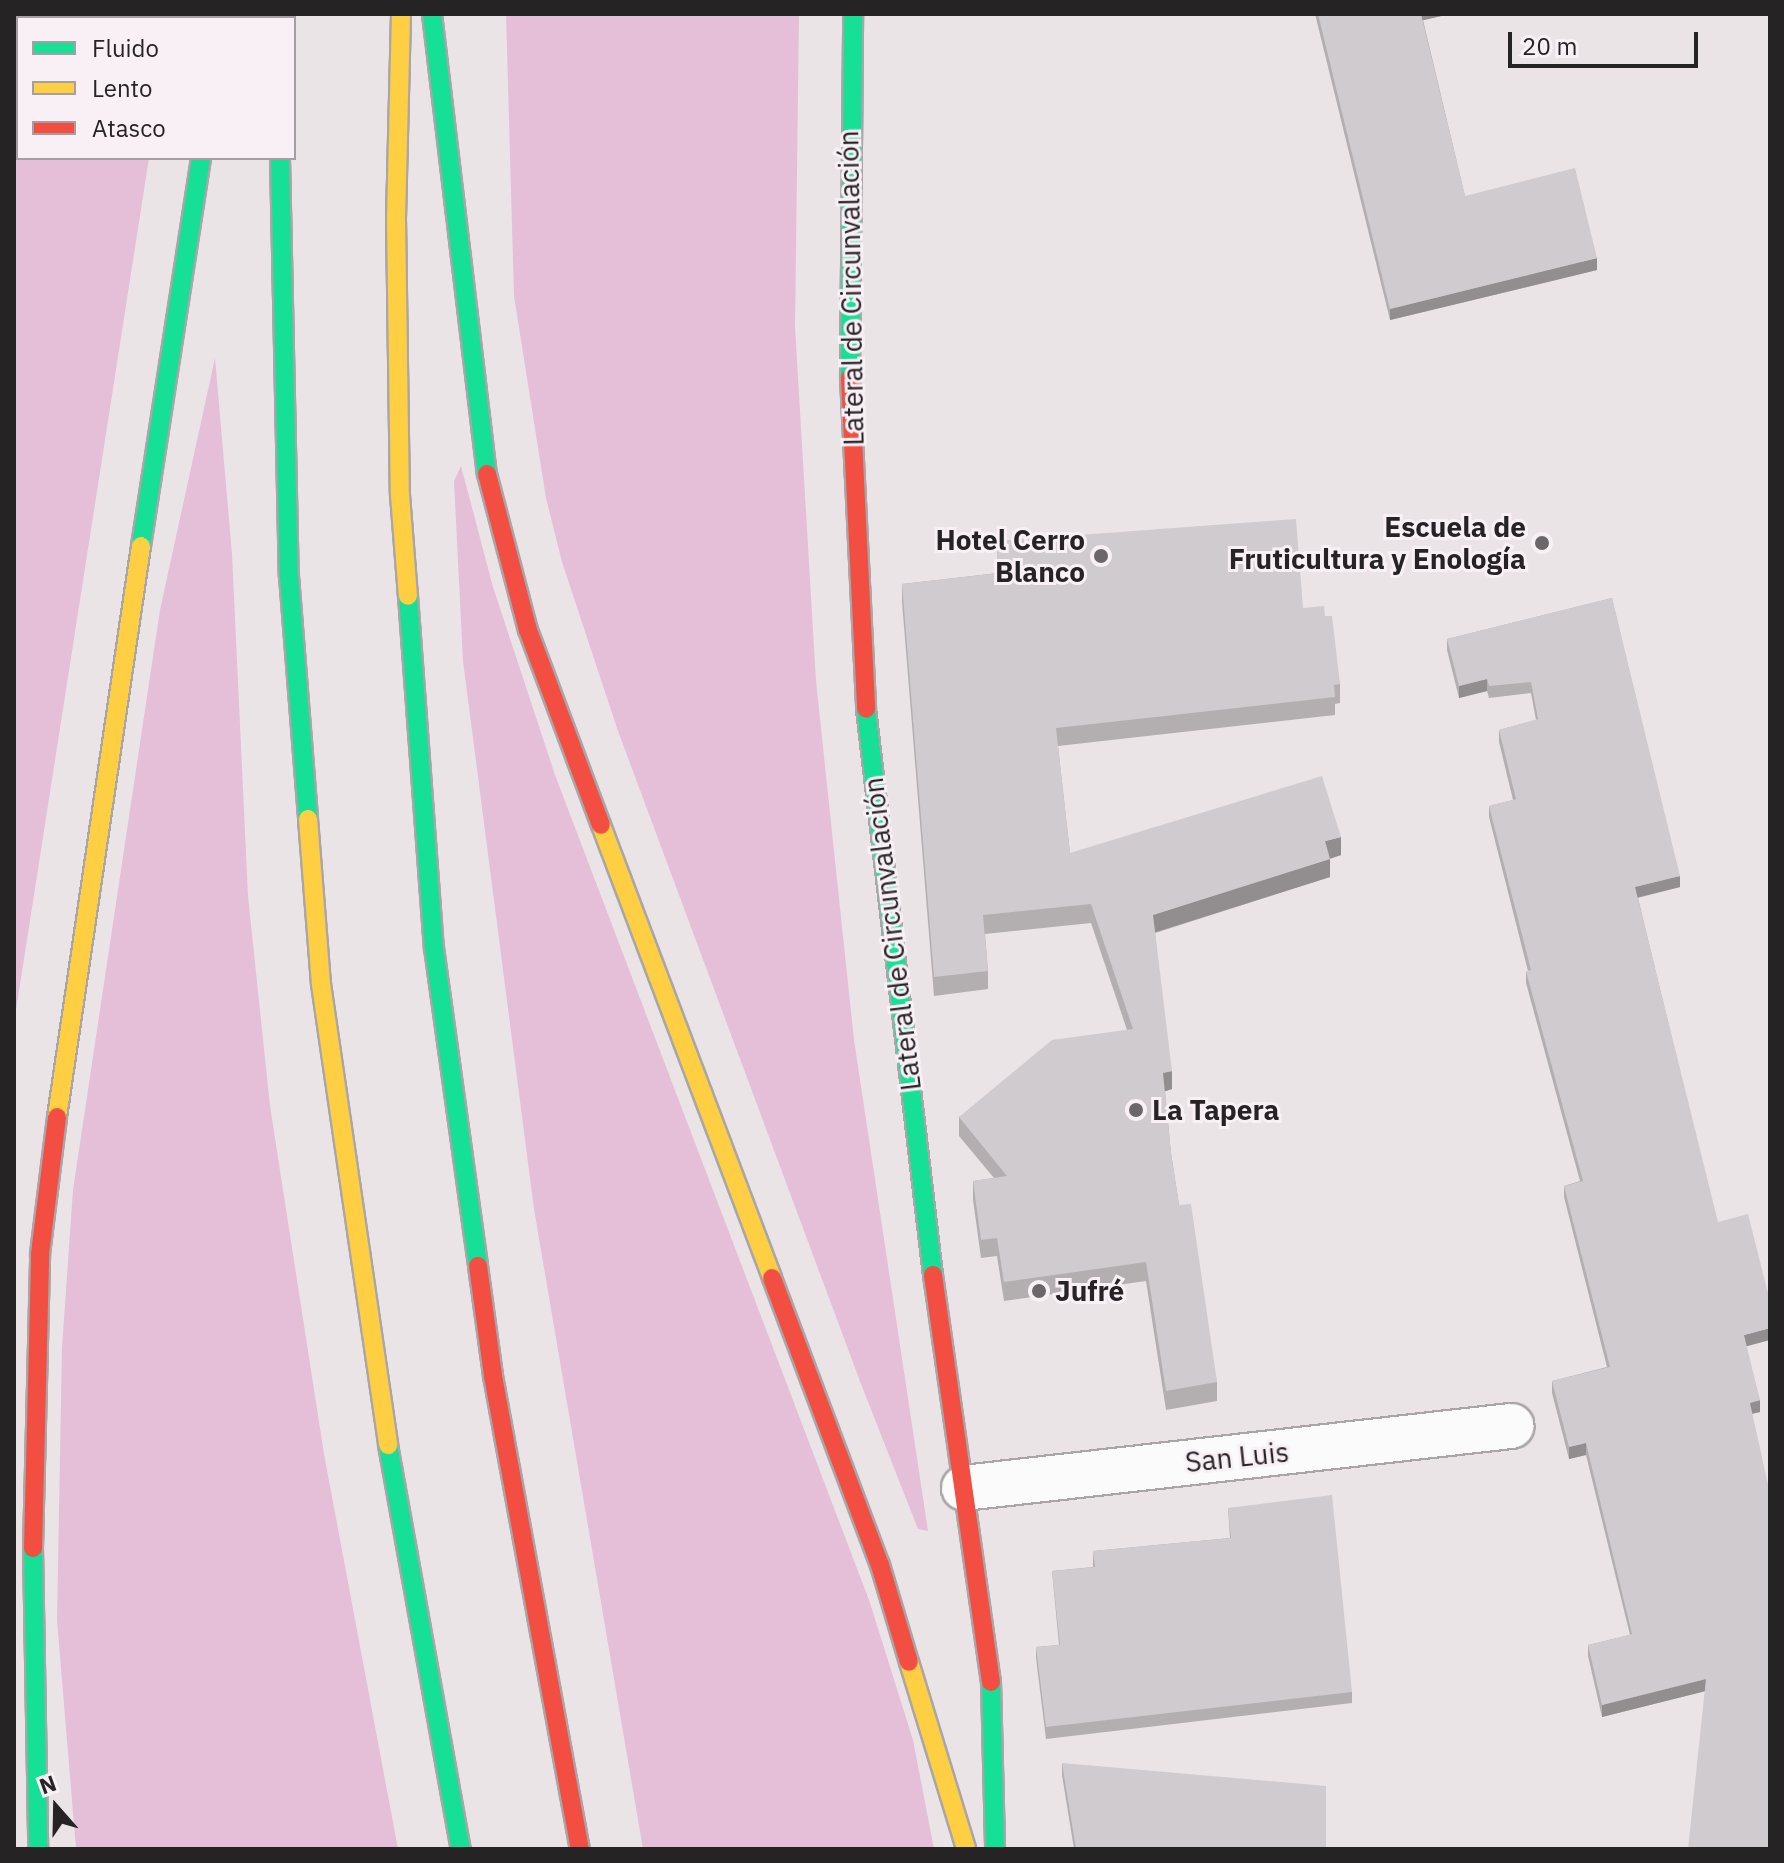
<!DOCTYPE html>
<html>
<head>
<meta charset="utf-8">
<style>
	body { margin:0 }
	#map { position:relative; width:1784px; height:1863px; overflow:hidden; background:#eae4e7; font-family:"IBM Plex Sans",sans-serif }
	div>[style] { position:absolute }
	.green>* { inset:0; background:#e5bed8 }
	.roads { filter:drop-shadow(2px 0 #aaa6a8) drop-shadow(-2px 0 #aaa6a8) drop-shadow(0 2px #aaa6a8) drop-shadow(0 -2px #aaa6a8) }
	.street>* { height:44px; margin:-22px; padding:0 22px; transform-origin:22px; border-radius:22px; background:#fcfbfb }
	.fast>* { height:18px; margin:-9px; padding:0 9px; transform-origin:9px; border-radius:9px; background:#16e098 }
	.slow>* { height:18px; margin:-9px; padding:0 9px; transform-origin:9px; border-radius:9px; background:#ffcf43 }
	.jam>* { height:18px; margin:-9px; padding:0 9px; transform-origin:9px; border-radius:9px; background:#f24e42 }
	.wall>* { inset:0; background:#b3afb1 }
	.shaded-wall>* { inset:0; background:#928e90 }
	.building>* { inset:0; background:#d0cbce }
	.dots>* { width:22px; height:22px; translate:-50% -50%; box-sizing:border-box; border:4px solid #f9f0f5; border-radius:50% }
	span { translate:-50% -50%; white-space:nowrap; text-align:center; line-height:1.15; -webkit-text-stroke:6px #f9f0f5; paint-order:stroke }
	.street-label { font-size:28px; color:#262325 }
	.poi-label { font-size:28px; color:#262325; font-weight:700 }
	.right { translate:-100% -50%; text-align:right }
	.left { translate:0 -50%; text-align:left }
	.frame { position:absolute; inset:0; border:16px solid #262325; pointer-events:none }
	.legend { position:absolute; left:16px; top:16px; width:280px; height:144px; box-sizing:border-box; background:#f9f0f5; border:2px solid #a59ea2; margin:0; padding:10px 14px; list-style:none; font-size:24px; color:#262325 }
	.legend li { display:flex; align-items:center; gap:16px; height:40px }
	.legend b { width:40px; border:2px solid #a59ea2 }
	.north { position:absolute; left:16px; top:1767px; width:80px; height:80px; -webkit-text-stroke:6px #f9f0f5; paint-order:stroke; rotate:340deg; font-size:22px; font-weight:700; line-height:32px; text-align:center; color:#262325 }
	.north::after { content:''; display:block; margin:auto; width:28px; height:36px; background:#262325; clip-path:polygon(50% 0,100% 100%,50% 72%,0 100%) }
	.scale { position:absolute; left:1508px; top:32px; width:190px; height:36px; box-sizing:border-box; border:4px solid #262325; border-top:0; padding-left:10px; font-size:24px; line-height:28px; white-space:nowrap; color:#262325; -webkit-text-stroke:6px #f9f0f5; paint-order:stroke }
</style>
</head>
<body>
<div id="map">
	<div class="green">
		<div style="clip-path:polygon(14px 14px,167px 14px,18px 18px,18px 158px,149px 158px,14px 1023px)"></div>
		<div style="clip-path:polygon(506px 14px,799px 14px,795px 327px,816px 681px,854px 1040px,928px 1531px,918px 1529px,861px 1384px,618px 731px,562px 562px,546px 498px,514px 296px)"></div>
		<div style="clip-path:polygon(215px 358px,232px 554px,248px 896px,270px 1106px,324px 1454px,398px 1849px,76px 1849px,57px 1620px,62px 1348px,73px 1190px,160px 610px)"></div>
		<div style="clip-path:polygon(461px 466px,493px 587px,555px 775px,869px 1600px,913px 1740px,934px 1849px,643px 1849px,534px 1209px,463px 661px,454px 481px)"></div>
	</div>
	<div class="roads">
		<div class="street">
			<div style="left:964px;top:1488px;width:551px;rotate:-6.47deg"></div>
		</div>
		<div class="fast">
			<div style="left:432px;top:14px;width:463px;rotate:83.2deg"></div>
			<div style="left:221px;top:18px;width:4px;rotate:-76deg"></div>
			<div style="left:280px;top:158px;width:418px;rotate:88.8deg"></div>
			<div style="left:289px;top:576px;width:244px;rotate:85.5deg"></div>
			<div style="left:850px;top:378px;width:364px;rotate:-89.5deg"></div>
			<div style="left:141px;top:546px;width:393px;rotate:-81.2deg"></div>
			<div style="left:408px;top:596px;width:353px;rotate:85.8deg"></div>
			<div style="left:434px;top:948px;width:321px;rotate:82.1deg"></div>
			<div style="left:866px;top:709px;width:570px;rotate:83.25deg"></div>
			<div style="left:388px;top:1445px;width:411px;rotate:79.8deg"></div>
			<div style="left:33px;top:1548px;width:301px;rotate:89deg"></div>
			<div style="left:991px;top:1682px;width:167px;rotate:88.6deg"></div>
		</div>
		<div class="slow">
			<div style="left:401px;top:14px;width:204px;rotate:91.4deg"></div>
			<div style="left:396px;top:218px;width:277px;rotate:89.2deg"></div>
			<div style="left:400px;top:495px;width:101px;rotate:85.5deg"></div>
			<div style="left:308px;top:819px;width:166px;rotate:85.5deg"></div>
			<div style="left:321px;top:984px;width:466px;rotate:81.7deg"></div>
			<div style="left:601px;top:825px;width:484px;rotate:69.3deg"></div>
			<div style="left:57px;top:1117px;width:577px;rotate:-81.63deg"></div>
			<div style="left:909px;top:1662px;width:195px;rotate:73deg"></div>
		</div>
		<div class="jam">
			<div style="left:284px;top:14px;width:4px;rotate:90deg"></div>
			<div style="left:850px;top:378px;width:331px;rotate:87.2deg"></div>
			<div style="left:487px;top:474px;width:161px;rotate:75.3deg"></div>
			<div style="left:528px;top:630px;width:208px;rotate:69.5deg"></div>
			<div style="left:478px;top:1266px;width:111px;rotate:82.2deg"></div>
			<div style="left:493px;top:1376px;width:481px;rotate:79.6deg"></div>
			<div style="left:933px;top:1275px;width:411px;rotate:81.9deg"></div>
			<div style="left:772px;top:1278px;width:307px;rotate:69.4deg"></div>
			<div style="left:880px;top:1565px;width:101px;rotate:73.4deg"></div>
			<div style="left:33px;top:1548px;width:294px;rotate:-88.6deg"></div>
			<div style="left:40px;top:1254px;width:138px;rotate:-82.9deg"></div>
		</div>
	</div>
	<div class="wall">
		<div style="clip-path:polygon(1315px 14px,1450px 14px,1423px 20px,1465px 196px,1597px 270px,1390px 320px)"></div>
		<div style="clip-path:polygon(997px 541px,1303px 608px,1325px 616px,1340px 684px,1340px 703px,1335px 704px,1335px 715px,1058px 746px,1070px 853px,1341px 855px,1330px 859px,1330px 877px,1155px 933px,1172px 1089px,1165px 1091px,1171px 1153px,1179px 1205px,1217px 1382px,1217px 1401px,1166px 1410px,1146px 1281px,1004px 1301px,997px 1256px,981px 1258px,973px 1200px,973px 1181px,994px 1178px,959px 1136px,959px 1117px,1127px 1030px,1091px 923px,985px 934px,988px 971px,988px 989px,934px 996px,902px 602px,902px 584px,998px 573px)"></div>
		<div style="clip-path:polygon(1612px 598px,1680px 887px,1638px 898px,1746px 1346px,1760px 1412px,1752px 1414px,1705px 1691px,1602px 1717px,1588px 1656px,1588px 1645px,1630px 1635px,1586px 1455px,1569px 1459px,1552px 1393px,1552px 1381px,1607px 1367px,1564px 1197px,1564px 1186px,1580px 1181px,1526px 983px,1526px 971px,1528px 971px,1489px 817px,1489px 806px,1513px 800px,1499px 742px,1499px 730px,1536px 720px,1531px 693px,1489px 698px,1487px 691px,1459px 698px,1447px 650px,1447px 639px)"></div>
		<div style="clip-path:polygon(1228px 1508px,1352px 1692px,1352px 1703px,1046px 1739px,1036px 1658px,1036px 1647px,1059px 1645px,1052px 1571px,1093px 1567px,1093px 1551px,1230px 1538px)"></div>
		<div style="clip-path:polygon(1062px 1763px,1326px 1849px,1074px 1849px,1062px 1775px)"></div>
	</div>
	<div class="shaded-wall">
		<div style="clip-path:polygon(1420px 14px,1450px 14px,1420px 21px)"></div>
		<div style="clip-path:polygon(1597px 258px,1597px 270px,1390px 320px,1390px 309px)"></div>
		<div style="clip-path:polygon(1487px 679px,1487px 691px,1459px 698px,1459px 686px)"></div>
		<div style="clip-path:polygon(1341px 837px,1341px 855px,1325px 860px,1325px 841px)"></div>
		<div style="clip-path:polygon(1330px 859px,1330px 877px,1153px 933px,1153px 915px)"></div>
		<div style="clip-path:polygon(1680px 876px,1680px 887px,1635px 898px,1635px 887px)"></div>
		<div style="clip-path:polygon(1172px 1071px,1172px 1089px,1163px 1092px,1163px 1073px)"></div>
		<div style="clip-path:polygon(1770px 1328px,1770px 1340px,1744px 1347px,1744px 1335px)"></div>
		<div style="clip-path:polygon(1760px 1400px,1760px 1412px,1750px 1414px,1750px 1403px)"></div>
		<div style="clip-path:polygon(1586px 1443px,1586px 1455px,1569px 1459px,1569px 1447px)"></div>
		<div style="clip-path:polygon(1706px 1679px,1706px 1691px,1602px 1717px,1602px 1705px)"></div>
	</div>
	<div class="building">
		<div style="clip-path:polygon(1318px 14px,1421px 14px,1465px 196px,1575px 168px,1597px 258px,1390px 309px)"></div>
		<div style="clip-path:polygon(1296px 519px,1303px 608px,1324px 606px,1325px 616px,1332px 616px,1340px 684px,1334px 685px,1335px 697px,1056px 728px,1070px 853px,1322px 776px,1341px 837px,1325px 841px,1330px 859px,1153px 915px,1172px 1071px,1163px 1073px,1171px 1153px,1179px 1205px,1191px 1204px,1217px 1382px,1166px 1391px,1146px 1262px,1004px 1282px,997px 1238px,981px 1240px,973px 1181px,1007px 1176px,959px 1117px,1052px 1040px,1133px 1029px,1091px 904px,983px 915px,988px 971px,934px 977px,902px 584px,999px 573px,997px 541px)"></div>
		<div style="clip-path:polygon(1612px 598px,1680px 876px,1635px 887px,1718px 1222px,1748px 1214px,1770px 1301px,1770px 1328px,1744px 1335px,1760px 1400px,1750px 1403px,1770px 1494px,1770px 1849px,1688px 1849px,1706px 1679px,1602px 1705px,1588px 1645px,1632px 1634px,1586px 1443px,1569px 1447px,1552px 1381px,1610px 1367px,1564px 1186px,1583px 1181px,1526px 971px,1531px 970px,1489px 806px,1516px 799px,1499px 730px,1538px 719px,1531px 682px,1489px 686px,1487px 679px,1459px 686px,1447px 639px)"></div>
		<div style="clip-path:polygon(1332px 1495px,1352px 1692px,1046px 1727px,1036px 1647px,1060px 1645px,1052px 1571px,1095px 1567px,1093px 1551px,1231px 1538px,1228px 1508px)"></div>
		<div style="clip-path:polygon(1062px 1763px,1326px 1786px,1326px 1849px,1076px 1849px)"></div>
	</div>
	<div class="dots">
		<div style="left:1542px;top:543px;background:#6b6769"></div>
		<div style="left:1101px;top:556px;background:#6b6769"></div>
		<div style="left:1136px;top:1110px;background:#6b6769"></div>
		<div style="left:1039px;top:1291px;background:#6b6769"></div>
	</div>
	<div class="street-label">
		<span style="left:851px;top:288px;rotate:-91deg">Lateral de Circunvalación</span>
		<span style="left:892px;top:934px;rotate:-97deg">Lateral de Circunvalación</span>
		<span style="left:1237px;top:1457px;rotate:-6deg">San Luis</span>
	</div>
	<div class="poi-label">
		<span class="right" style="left:1526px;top:543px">Escuela de<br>Fruticultura y Enología</span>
		<span class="right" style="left:1085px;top:556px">Hotel Cerro<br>Blanco</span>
		<span class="left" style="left:1152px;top:1110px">La Tapera</span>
		<span class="left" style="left:1055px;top:1291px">Jufré</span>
	</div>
	<div class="frame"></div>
	<ul class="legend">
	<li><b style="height:10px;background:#16e098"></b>Fluido</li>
	<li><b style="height:10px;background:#ffcf43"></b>Lento</li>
	<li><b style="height:10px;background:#f24e42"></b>Atasco</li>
	</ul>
	<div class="north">N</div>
	<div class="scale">20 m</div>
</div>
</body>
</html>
